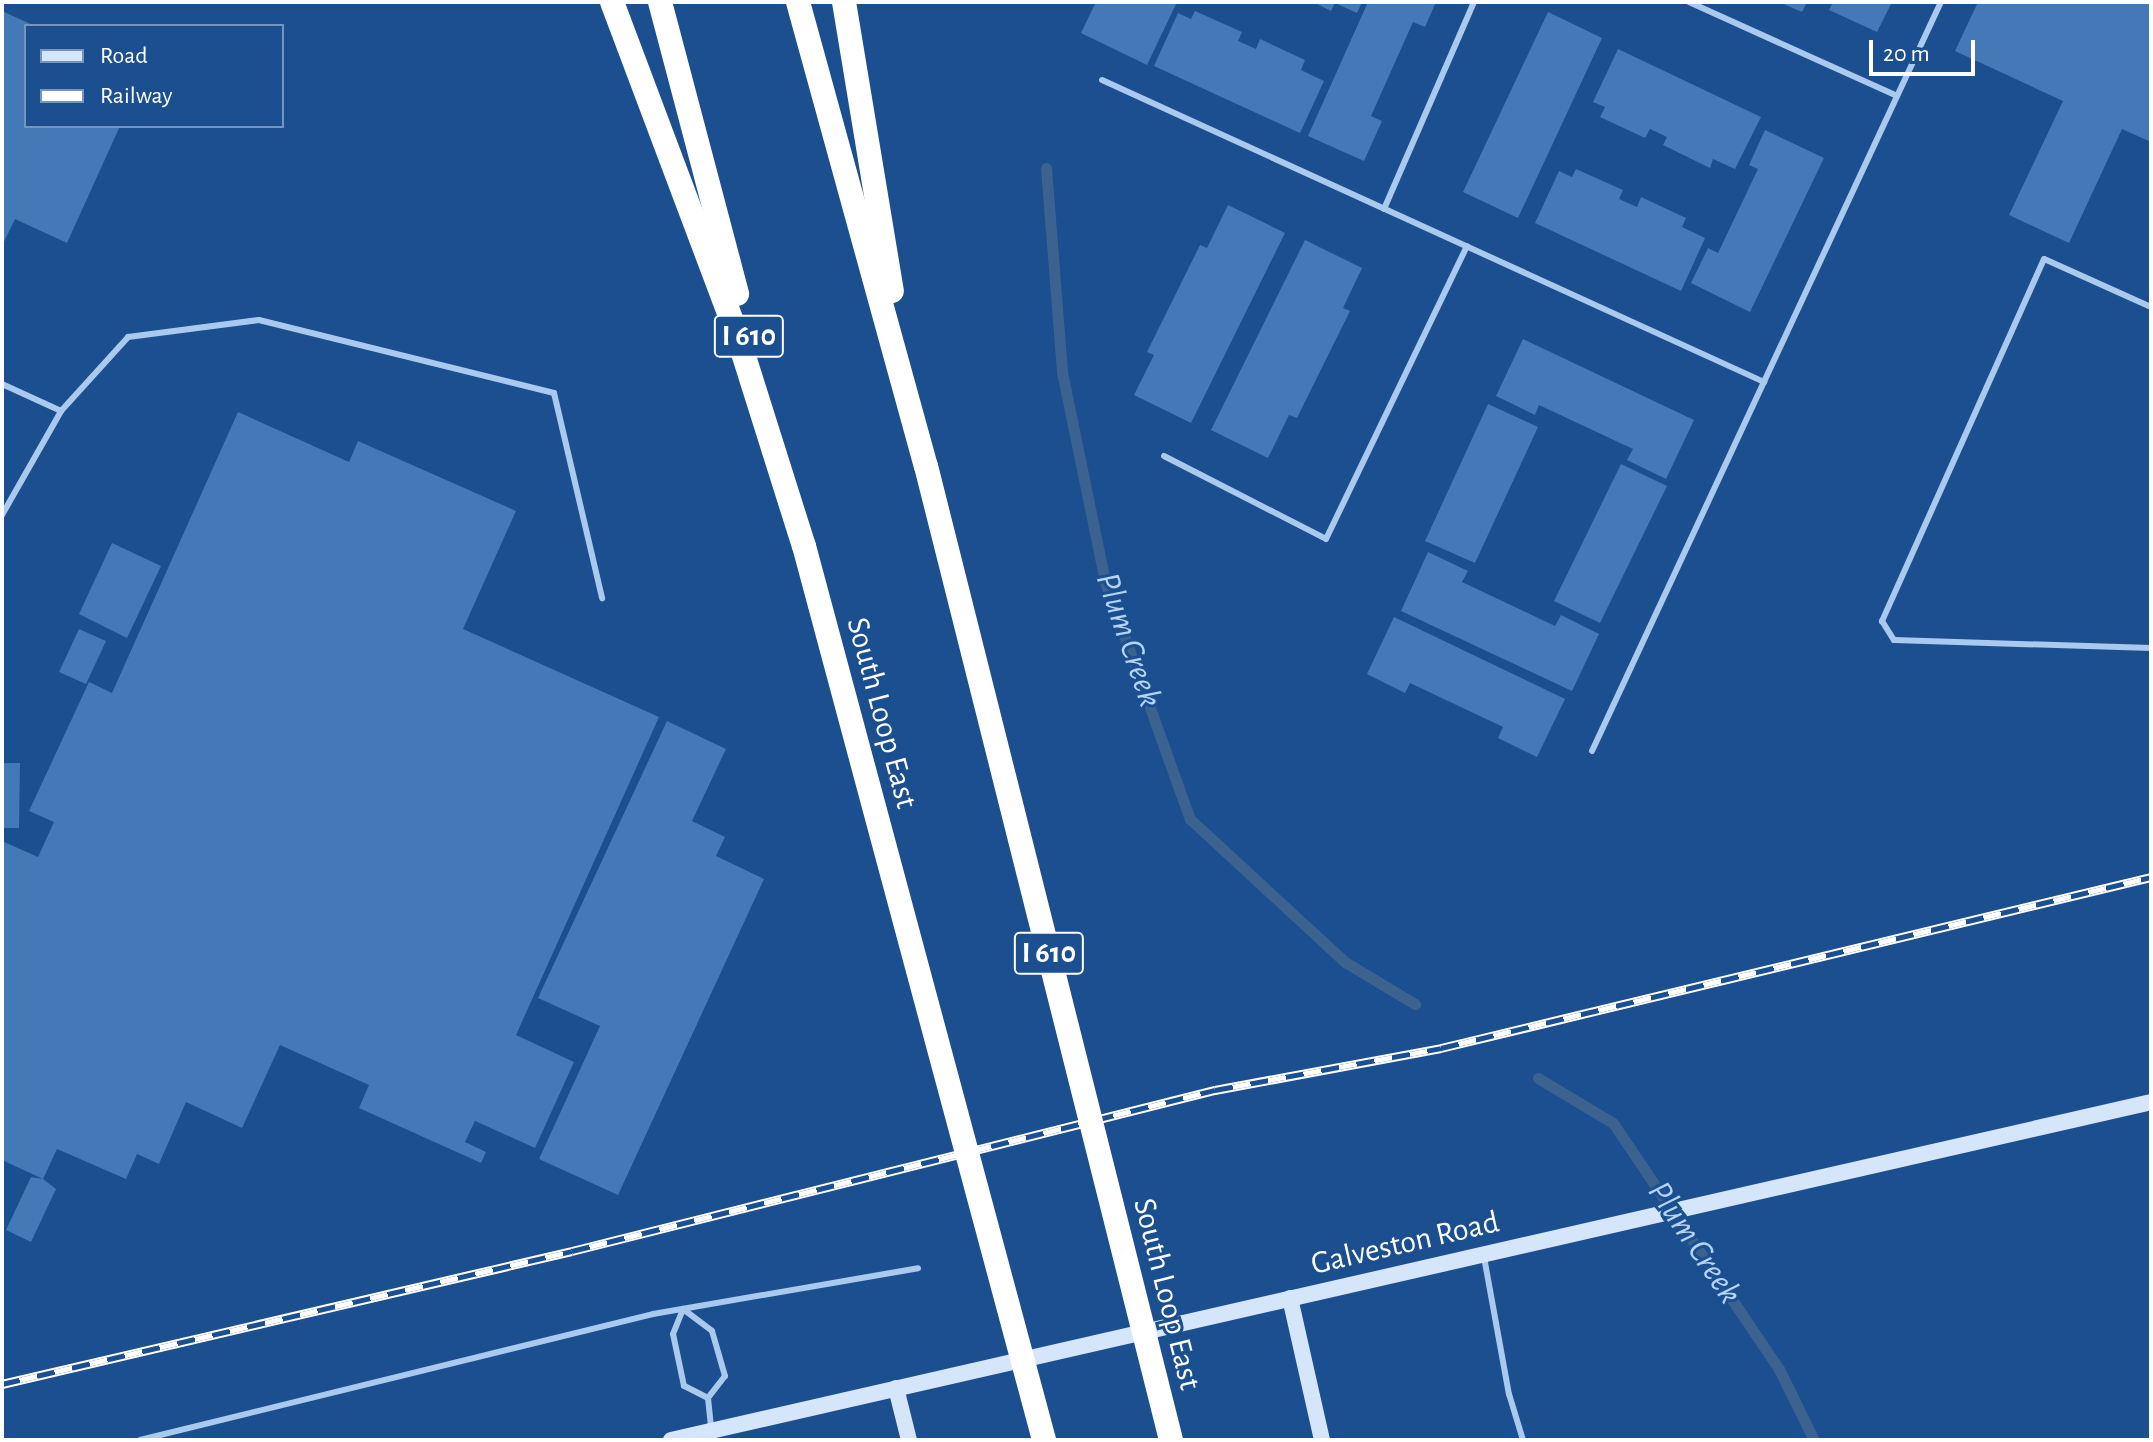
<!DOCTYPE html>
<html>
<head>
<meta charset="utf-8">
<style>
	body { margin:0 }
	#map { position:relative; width:2153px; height:1442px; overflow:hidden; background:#1b4f8f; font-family:"Alegreya Sans",sans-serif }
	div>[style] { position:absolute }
	.stream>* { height:11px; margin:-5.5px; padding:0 5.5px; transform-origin:5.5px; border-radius:5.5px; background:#3c6290 }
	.building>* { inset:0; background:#4478b7 }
	.lane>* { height:6px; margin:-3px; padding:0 3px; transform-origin:3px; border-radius:3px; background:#a9c9ee }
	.secondary>* { height:16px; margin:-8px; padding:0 8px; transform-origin:8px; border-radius:8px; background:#d6e6fa }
	.highway>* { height:24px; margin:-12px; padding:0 12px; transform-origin:12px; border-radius:12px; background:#fff }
	.rail>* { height:9px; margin-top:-4.5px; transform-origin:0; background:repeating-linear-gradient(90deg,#1b4f8f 0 18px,#fff 0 36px); box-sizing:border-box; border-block:2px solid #fff }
	.highway-bridge>* { height:24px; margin:-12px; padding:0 12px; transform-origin:12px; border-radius:12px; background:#fff }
	span { translate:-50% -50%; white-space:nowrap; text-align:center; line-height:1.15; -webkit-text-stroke:6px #1b4f8f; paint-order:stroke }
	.shield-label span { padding:2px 6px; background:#1b4f8f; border:2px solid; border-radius:6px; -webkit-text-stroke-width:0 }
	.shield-label { font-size:30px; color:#fff; font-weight:700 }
	.street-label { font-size:32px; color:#fff }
	.water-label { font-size:34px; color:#b5d3f5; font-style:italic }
	.frame { position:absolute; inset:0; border:4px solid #fff; pointer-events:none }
	.legend { position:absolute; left:24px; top:24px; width:260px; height:104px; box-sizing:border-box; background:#1b4f8f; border:2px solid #7695bc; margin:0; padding:10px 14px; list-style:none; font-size:24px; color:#fff }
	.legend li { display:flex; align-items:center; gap:16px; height:40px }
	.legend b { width:40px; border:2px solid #7695bc }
	.scale { position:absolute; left:1869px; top:40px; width:106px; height:36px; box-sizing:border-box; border:4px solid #fff; border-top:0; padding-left:10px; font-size:24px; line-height:28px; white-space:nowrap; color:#fff; -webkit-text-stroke:6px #1b4f8f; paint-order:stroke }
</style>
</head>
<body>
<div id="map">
	<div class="stream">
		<div style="left:1046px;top:168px;width:205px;rotate:85.5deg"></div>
		<div style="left:1062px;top:372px;width:214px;rotate:78.4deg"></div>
		<div style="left:1105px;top:582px;width:252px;rotate:70.3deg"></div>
		<div style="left:1190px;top:819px;width:211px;rotate:42.7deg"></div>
		<div style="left:1345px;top:962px;width:82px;rotate:31deg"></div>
		<div style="left:1538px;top:1078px;width:87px;rotate:31deg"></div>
		<div style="left:1613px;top:1123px;width:297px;rotate:56deg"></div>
		<div style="left:1779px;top:1369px;width:79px;rotate:63.8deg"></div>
	</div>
	<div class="building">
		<div style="clip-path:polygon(1096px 2px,1177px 2px,1147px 65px,1081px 33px)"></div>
		<div style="clip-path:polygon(1313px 2px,1362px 2px,1357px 13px,1335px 3px,1331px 11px)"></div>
		<div style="clip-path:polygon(1368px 2px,1436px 2px,1425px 27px,1413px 22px,1371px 116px,1382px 121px,1364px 161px,1308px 136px)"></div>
		<div style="clip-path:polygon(1779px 2px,1807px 2px,1802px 12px)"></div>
		<div style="clip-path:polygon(1833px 2px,1892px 2px,1877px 32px,1829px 10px)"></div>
		<div style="clip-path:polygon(1978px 2px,2151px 2px,2151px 142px,2122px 129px,2069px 243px,2009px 215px,2063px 101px,1955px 51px)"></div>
		<div style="clip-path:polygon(2px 11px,35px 26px,26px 26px,26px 126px,120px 126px,67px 243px,15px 219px,2px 246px)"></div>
		<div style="clip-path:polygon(1195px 11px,1242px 32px,1238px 41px,1256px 49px,1260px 39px,1305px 60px,1301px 70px,1324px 81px,1300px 133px,1154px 66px,1178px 13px,1191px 19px)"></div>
		<div style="clip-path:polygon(1548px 12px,1602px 38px,1518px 218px,1463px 192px)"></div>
		<div style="clip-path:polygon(1618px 49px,1761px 117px,1735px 169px,1713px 159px,1710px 168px,1663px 145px,1667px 137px,1650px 129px,1645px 138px,1600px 117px,1605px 107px,1593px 102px)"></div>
		<div style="clip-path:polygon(1765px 130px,1824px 158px,1750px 312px,1691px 283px,1708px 248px,1718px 253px,1758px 169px,1749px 165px)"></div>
		<div style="clip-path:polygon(1576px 169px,1623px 190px,1619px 199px,1637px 207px,1641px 197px,1686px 218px,1682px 227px,1705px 238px,1681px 291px,1535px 223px,1559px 171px,1572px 177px)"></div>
		<div style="clip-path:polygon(1228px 205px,1285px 233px,1191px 423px,1134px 395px,1154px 355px,1147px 352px,1200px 245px,1207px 248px)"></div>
		<div style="clip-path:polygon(1305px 240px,1362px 268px,1343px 308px,1350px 311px,1297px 418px,1289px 415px,1268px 458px,1211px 430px)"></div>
		<div style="clip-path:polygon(1523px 339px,1694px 420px,1666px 479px,1627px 460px,1633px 449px,1539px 405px,1535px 415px,1496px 396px)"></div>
		<div style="clip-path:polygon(1488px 404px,1538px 427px,1475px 563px,1425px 541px)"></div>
		<div style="clip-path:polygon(238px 412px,349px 462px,358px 441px,516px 511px,463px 629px,659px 717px,516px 1035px,574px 1062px,535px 1148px,475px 1121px,465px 1142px,486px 1152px,481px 1163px,359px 1108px,369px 1085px,280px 1045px,242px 1128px,186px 1102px,159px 1164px,137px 1154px,126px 1179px,57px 1149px,43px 1179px,56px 1189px,31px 1242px,6px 1230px,31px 1177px,43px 1179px,2px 1160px,2px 841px,38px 857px,54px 822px,29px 811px,89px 682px,112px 693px)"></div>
		<div style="clip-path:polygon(1621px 464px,1667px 486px,1600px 623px,1554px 601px)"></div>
		<div style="clip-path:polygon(112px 543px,161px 566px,127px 638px,79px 614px)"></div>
		<div style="clip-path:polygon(1428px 552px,1468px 571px,1462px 582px,1555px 626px,1561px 615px,1599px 634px,1572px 691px,1401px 611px)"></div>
		<div style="clip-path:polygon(1394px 617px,1565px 699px,1537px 757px,1498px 738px,1503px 727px,1410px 683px,1405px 693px,1367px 674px)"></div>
		<div style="clip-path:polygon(79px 629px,106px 641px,86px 684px,59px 672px)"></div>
		<div style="clip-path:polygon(667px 721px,726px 749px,692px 821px,725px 837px,716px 856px,764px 879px,618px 1195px,539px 1159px,600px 1026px,538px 998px)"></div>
		<div style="clip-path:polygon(2px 763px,20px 763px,19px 828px,2px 828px)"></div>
	</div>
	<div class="lane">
		<div style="left:1689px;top:2px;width:228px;rotate:24.3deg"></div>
		<div style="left:1102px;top:80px;width:728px;rotate:24.52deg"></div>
		<div style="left:1384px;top:209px;width:226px;rotate:-66.5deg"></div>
		<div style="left:2151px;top:307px;width:117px;rotate:-155.8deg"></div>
		<div style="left:2044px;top:259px;width:397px;rotate:114.1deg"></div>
		<div style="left:1882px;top:621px;width:22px;rotate:58deg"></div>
		<div style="left:1894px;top:640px;width:257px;rotate:1.8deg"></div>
		<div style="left:2px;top:384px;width:65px;rotate:24.6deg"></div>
		<div style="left:1164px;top:456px;width:182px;rotate:27.1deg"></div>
		<div style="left:1326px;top:539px;width:325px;rotate:-64.3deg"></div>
		<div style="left:2px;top:515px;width:120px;rotate:-60.4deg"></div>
		<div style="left:61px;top:411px;width:100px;rotate:-47.8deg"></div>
		<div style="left:128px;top:337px;width:132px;rotate:-7.4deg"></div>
		<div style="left:259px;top:320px;width:304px;rotate:13.9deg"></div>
		<div style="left:554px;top:393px;width:211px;rotate:76.8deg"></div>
		<div style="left:1592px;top:751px;width:826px;rotate:-65.02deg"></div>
		<div style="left:1484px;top:1257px;width:139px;rotate:79.7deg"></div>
		<div style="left:1509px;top:1394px;width:48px;rotate:73.1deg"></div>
		<div style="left:708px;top:1398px;width:27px;rotate:-153deg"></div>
		<div style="left:684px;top:1386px;width:53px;rotate:-101.9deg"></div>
		<div style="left:673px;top:1334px;width:27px;rotate:-68deg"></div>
		<div style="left:683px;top:1309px;width:36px;rotate:37deg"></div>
		<div style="left:712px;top:1331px;width:47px;rotate:73.9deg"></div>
		<div style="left:725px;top:1376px;width:28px;rotate:128deg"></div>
		<div style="left:708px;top:1398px;width:30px;rotate:84deg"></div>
		<div style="left:140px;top:1440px;width:528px;rotate:-13.8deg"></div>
		<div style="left:653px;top:1314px;width:269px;rotate:-9.8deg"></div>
	</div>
	<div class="secondary">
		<div style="left:1290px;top:1298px;width:146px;rotate:77.3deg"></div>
		<div style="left:896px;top:1388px;width:54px;rotate:76deg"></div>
		<div style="left:671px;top:1440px;width:1518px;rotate:-12.86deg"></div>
	</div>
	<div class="highway">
		<div style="left:612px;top:2px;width:355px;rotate:69.4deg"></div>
		<div style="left:737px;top:334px;width:222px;rotate:72.5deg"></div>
		<div style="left:660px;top:2px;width:302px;rotate:75.2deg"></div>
		<div style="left:798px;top:2px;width:481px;rotate:74.6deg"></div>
		<div style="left:844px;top:2px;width:293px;rotate:80.6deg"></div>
	</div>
	<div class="rail">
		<div style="left:2px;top:1384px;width:585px;rotate:-13.13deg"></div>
		<div style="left:572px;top:1251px;width:663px;rotate:-14.06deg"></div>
		<div style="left:1215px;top:1090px;width:230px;rotate:-10.5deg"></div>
		<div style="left:1441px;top:1048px;width:730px;rotate:-13.54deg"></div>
	</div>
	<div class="highway-bridge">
		<div style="left:926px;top:466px;width:1004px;rotate:75.88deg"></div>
		<div style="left:804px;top:546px;width:926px;rotate:74.97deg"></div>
	</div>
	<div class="shield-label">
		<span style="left:749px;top:336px">I 610</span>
		<span style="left:1049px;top:953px">I 610</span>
	</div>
	<div class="street-label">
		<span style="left:882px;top:713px;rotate:75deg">South Loop East</span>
		<span style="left:1405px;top:1243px;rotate:-13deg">Galveston Road</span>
		<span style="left:1167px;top:1294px;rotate:76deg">South Loop East</span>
	</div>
	<div class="water-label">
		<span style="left:1128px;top:640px;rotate:71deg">Plum Creek</span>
		<span style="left:1694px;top:1243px;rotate:56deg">Plum Creek</span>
	</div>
	<div class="frame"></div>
	<ul class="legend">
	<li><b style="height:10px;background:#d6e6fa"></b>Road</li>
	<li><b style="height:10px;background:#fff"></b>Railway</li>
	</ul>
	<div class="scale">20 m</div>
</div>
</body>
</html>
